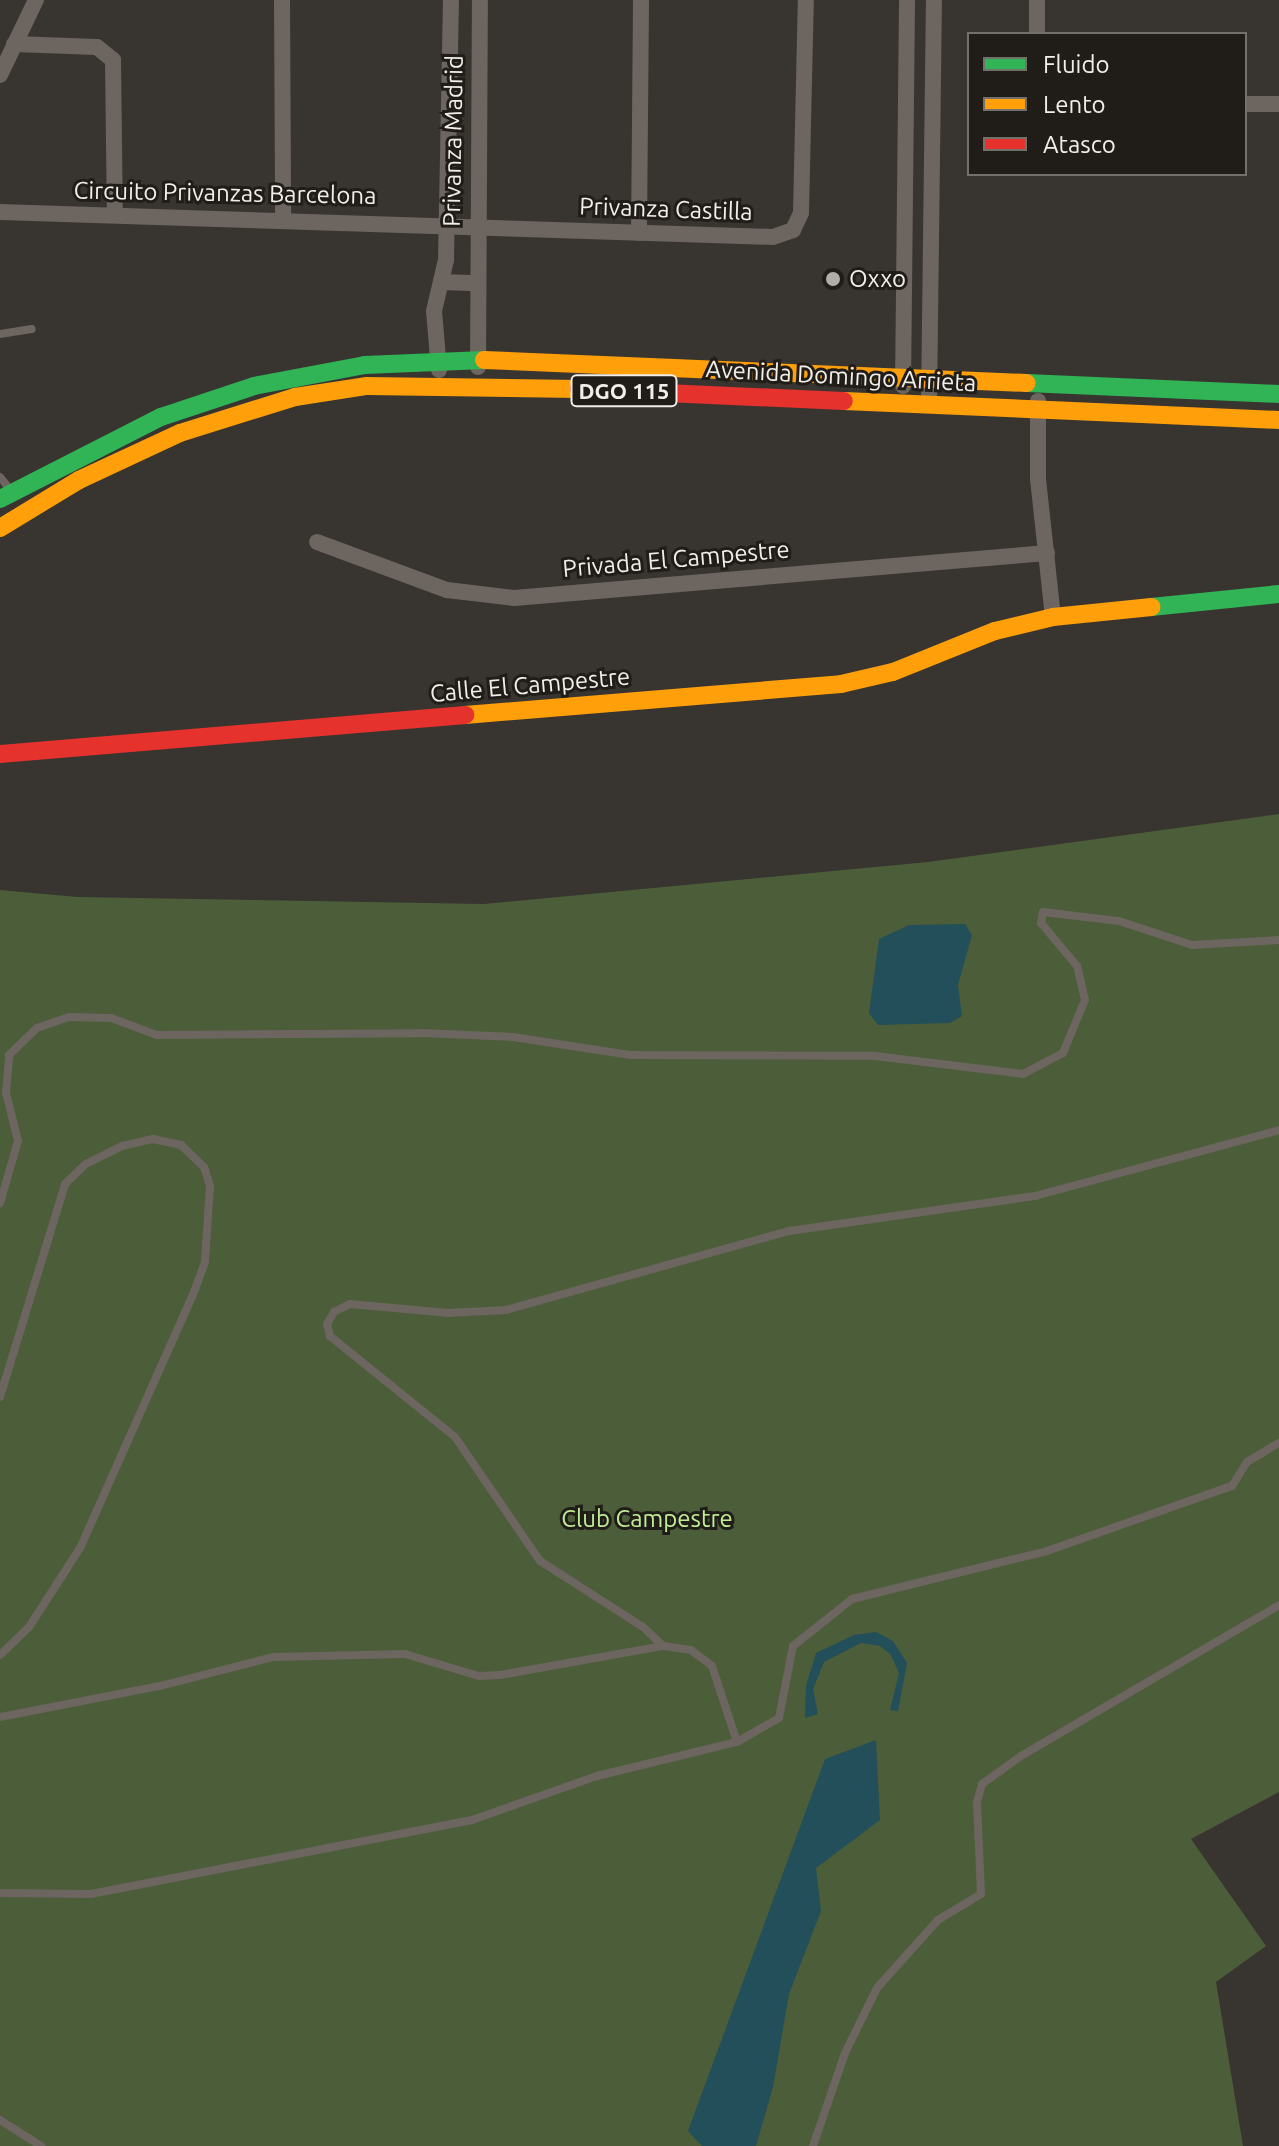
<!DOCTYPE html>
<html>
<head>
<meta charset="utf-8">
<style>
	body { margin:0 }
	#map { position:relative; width:1279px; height:2146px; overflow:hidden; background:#383430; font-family:Ubuntu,sans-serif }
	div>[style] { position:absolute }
	.green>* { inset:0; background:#4c5d3a }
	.water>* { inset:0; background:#224f59 }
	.lane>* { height:8px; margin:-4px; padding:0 4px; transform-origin:4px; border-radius:4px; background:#6d655f }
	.street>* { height:16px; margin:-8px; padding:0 8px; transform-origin:8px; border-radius:8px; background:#6d655f }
	.fast>* { height:18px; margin:-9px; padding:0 9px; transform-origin:9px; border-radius:9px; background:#30b455 }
	.slow>* { height:18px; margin:-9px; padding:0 9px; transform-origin:9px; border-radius:9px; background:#ff9f0a }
	.jam>* { height:18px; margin:-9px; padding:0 9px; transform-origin:9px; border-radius:9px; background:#e5322d }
	.dots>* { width:22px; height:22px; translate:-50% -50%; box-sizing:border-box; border:4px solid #201d19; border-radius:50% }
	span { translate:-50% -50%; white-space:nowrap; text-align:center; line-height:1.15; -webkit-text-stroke:6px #201d19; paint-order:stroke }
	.shield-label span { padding:2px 6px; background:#201d19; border:2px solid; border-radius:6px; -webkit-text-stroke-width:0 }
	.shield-label { font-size:22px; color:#f1ede8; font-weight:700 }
	.street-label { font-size:24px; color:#f1ede8 }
	.poi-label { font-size:24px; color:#f1ede8 }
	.left { translate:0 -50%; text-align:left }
	.park-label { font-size:24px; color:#c1ec95 }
	.legend { position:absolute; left:967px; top:32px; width:280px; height:144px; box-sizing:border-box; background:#201d19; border:2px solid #74706c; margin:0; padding:10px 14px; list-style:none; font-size:24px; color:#f1ede8 }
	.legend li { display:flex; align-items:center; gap:16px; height:40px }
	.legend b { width:40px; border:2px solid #74706c }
</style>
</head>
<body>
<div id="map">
	<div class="green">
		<div style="clip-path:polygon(1279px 814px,1279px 1792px,1191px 1839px,1266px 1946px,1216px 1982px,1243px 2146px,0 2146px,0 890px,77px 897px,484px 904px,928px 862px)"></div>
	</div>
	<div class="water">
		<div style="clip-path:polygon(965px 924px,972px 935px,958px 985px,962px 1016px,950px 1023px,878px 1025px,869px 1013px,879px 939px,909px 925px)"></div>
		<div style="clip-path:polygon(876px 1632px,893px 1641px,907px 1663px,898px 1711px,890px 1710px,899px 1673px,891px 1655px,880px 1646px,861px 1643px,824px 1662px,813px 1689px,818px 1714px,805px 1718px,806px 1686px,816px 1653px,854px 1635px)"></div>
		<div style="clip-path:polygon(876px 1740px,880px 1820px,816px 1868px,821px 1911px,789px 1994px,773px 2087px,756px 2146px,702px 2146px,688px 2131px,825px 1759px)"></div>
	</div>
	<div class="lane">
		<div style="left:0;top:334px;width:32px;rotate:-9deg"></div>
		<div style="left:0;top:477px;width:19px;rotate:51deg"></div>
		<div style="left:0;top:1203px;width:65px;rotate:-73.8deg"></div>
		<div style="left:18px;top:1141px;width:49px;rotate:-104deg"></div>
		<div style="left:6px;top:1093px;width:38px;rotate:-85deg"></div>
		<div style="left:9px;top:1055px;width:39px;rotate:-44deg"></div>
		<div style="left:37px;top:1028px;width:34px;rotate:-19deg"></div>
		<div style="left:69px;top:1017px;width:42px;rotate:1.4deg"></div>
		<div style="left:111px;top:1018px;width:49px;rotate:20.3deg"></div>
		<div style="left:157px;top:1035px;width:265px;rotate:-0.4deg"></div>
		<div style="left:422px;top:1033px;width:91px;rotate:2.5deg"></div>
		<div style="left:513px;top:1037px;width:118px;rotate:8.7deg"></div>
		<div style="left:630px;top:1055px;width:245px;rotate:0.2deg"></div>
		<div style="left:875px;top:1056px;width:149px;rotate:6.9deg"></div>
		<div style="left:1023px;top:1074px;width:45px;rotate:-27.7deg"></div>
		<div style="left:1063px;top:1053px;width:57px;rotate:-67.5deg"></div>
		<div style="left:1085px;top:1000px;width:35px;rotate:-103deg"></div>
		<div style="left:1077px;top:966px;width:56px;rotate:-129.9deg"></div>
		<div style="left:1041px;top:923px;width:11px;rotate:-80deg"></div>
		<div style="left:1043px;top:912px;width:77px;rotate:6.8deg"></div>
		<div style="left:1119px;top:921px;width:77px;rotate:18.2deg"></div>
		<div style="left:1192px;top:945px;width:87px;rotate:-3.3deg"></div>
		<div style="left:0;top:1397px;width:223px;rotate:-73deg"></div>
		<div style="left:65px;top:1184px;width:29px;rotate:-44deg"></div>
		<div style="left:86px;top:1164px;width:40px;rotate:-26.6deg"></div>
		<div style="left:122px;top:1146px;width:32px;rotate:-13deg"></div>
		<div style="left:153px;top:1139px;width:29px;rotate:12deg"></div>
		<div style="left:181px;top:1145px;width:32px;rotate:44deg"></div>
		<div style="left:204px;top:1167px;width:20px;rotate:72deg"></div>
		<div style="left:210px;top:1186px;width:76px;rotate:93.8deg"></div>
		<div style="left:205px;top:1262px;width:30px;rotate:110deg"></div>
		<div style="left:195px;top:1290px;width:282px;rotate:114deg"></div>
		<div style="left:80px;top:1548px;width:94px;rotate:122.8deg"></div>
		<div style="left:29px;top:1627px;width:40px;rotate:136deg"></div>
		<div style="left:663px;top:1646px;width:28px;rotate:-136deg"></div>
		<div style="left:643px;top:1627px;width:122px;rotate:-147.3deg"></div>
		<div style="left:540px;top:1561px;width:150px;rotate:-124.4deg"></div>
		<div style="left:455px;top:1437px;width:161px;rotate:-141.1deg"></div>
		<div style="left:330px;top:1336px;width:12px;rotate:-104deg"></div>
		<div style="left:327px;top:1324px;width:14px;rotate:-60deg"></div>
		<div style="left:334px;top:1312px;width:18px;rotate:-27deg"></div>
		<div style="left:350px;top:1304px;width:98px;rotate:5.2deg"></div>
		<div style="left:448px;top:1313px;width:58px;rotate:-3deg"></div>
		<div style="left:506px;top:1310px;width:294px;rotate:-15.6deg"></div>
		<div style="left:789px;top:1231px;width:248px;rotate:-8.1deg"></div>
		<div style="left:1035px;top:1196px;width:253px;rotate:-15.1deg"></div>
		<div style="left:0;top:1717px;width:163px;rotate:-11deg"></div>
		<div style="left:160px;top:1686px;width:117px;rotate:-14.4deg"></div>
		<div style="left:273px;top:1657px;width:132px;rotate:-1.3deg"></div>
		<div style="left:405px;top:1654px;width:77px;rotate:16.6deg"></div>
		<div style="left:479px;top:1676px;width:21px;rotate:-3deg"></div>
		<div style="left:500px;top:1675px;width:166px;rotate:-10.1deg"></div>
		<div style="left:663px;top:1646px;width:28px;rotate:8deg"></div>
		<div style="left:691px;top:1650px;width:26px;rotate:37deg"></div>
		<div style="left:712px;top:1666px;width:80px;rotate:71.8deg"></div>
		<div style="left:0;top:1893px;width:91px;rotate:0.6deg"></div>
		<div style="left:91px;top:1894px;width:388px;rotate:-11deg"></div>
		<div style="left:472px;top:1820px;width:133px;rotate:-19.4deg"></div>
		<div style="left:597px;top:1776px;width:144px;rotate:-13.7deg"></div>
		<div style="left:737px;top:1742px;width:48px;rotate:-29.7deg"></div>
		<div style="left:779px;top:1718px;width:73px;rotate:-79deg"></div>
		<div style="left:793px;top:1646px;width:75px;rotate:-38.5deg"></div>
		<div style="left:852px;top:1599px;width:201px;rotate:-13.8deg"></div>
		<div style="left:1047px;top:1551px;width:196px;rotate:-19.4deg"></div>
		<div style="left:1232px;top:1486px;width:28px;rotate:-58deg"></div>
		<div style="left:1247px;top:1462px;width:37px;rotate:-31deg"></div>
		<div style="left:0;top:2120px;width:49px;rotate:32.4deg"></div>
		<div style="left:813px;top:2146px;width:98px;rotate:-71deg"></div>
		<div style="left:845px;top:2053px;width:72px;rotate:-63.8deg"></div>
		<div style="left:877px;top:1988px;width:91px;rotate:-48.1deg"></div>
		<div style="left:938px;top:1920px;width:50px;rotate:-31.2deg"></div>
		<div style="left:981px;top:1894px;width:92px;rotate:-92.5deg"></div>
		<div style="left:977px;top:1802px;width:19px;rotate:-74deg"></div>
		<div style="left:982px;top:1784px;width:48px;rotate:-35.7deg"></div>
		<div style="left:1021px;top:1756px;width:299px;rotate:-30.3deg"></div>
	</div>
	<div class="street">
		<div style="left:282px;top:0;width:217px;rotate:89.7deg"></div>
		<div style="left:1037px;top:0;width:34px;rotate:90deg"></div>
		<div style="left:14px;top:44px;width:83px;rotate:2.1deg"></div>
		<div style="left:97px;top:47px;width:21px;rotate:39deg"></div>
		<div style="left:113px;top:60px;width:154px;rotate:89.3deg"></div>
		<div style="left:0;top:75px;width:83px;rotate:-64.4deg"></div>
		<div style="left:1245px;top:104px;width:34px"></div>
		<div style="left:0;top:212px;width:773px;rotate:1.85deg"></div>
		<div style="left:773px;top:237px;width:21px;rotate:-19deg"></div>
		<div style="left:793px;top:230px;width:19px;rotate:-65deg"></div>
		<div style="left:801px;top:213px;width:213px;rotate:-88.7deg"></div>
		<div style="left:639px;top:233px;width:233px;rotate:-89.5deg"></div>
		<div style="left:441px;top:282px;width:37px;rotate:2deg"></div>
		<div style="left:478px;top:367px;width:367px;rotate:-89.7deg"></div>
		<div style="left:439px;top:370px;width:59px;rotate:-94.8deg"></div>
		<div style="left:434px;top:311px;width:52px;rotate:-76.8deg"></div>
		<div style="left:446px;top:260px;width:260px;rotate:-88.9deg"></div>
		<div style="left:903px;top:386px;width:386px;rotate:-89.4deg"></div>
		<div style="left:1038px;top:401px;width:78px;rotate:90deg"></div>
		<div style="left:1038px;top:479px;width:139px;rotate:83.8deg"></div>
		<div style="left:929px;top:404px;width:404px;rotate:-89.3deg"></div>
		<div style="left:317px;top:542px;width:139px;rotate:20.3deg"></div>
		<div style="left:447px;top:590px;width:67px;rotate:6.8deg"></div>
		<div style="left:514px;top:598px;width:535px;rotate:-4.83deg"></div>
	</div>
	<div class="fast">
		<div style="left:1027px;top:383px;width:252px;rotate:2.5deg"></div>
		<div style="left:0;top:499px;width:181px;rotate:-27deg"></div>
		<div style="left:161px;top:417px;width:98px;rotate:-18.4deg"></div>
		<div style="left:254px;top:386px;width:113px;rotate:-10.7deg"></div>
		<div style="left:365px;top:365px;width:119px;rotate:-2.4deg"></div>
		<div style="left:1151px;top:607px;width:129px;rotate:-5.8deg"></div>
	</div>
	<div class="slow">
		<div style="left:484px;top:360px;width:543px;rotate:2.43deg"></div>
		<div style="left:844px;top:401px;width:435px;rotate:2.5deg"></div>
		<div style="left:0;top:528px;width:92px;rotate:-31.3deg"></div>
		<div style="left:79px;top:480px;width:111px;rotate:-25deg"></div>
		<div style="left:180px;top:433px;width:121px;rotate:-17.4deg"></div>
		<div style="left:295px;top:397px;width:73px;rotate:-8.7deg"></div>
		<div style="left:367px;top:386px;width:212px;rotate:0.8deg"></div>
		<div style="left:465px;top:715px;width:377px;rotate:-4.7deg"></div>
		<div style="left:841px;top:684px;width:53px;rotate:-13deg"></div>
		<div style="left:893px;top:672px;width:110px;rotate:-21.9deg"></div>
		<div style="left:995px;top:631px;width:60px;rotate:-13.6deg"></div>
		<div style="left:1053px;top:617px;width:99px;rotate:-5.8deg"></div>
	</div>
	<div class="jam">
		<div style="left:579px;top:389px;width:265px;rotate:2.6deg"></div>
		<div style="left:0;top:754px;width:467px;rotate:-4.8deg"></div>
	</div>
	<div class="dots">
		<div style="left:833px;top:279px;background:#b0aca8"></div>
	</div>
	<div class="shield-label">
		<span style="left:624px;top:391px">DGO 115</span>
	</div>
	<div class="street-label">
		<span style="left:453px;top:141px;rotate:-89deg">Privanza Madrid</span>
		<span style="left:225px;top:193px;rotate:1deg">Circuito Privanzas Barcelona</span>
		<span style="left:666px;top:209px;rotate:2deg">Privanza Castilla</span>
		<span style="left:841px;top:376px;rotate:3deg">Avenida Domingo Arrieta</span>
		<span style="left:676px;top:559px;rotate:-5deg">Privada El Campestre</span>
		<span style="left:530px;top:685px;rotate:-5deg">Calle El Campestre</span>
	</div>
	<div class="poi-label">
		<span class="left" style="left:849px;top:279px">Oxxo</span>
	</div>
	<div class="park-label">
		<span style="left:647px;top:1519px">Club Campestre</span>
	</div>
	<ul class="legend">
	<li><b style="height:10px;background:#30b455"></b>Fluido</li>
	<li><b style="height:10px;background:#ff9f0a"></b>Lento</li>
	<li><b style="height:10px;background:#e5322d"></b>Atasco</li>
	</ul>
</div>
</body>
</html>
